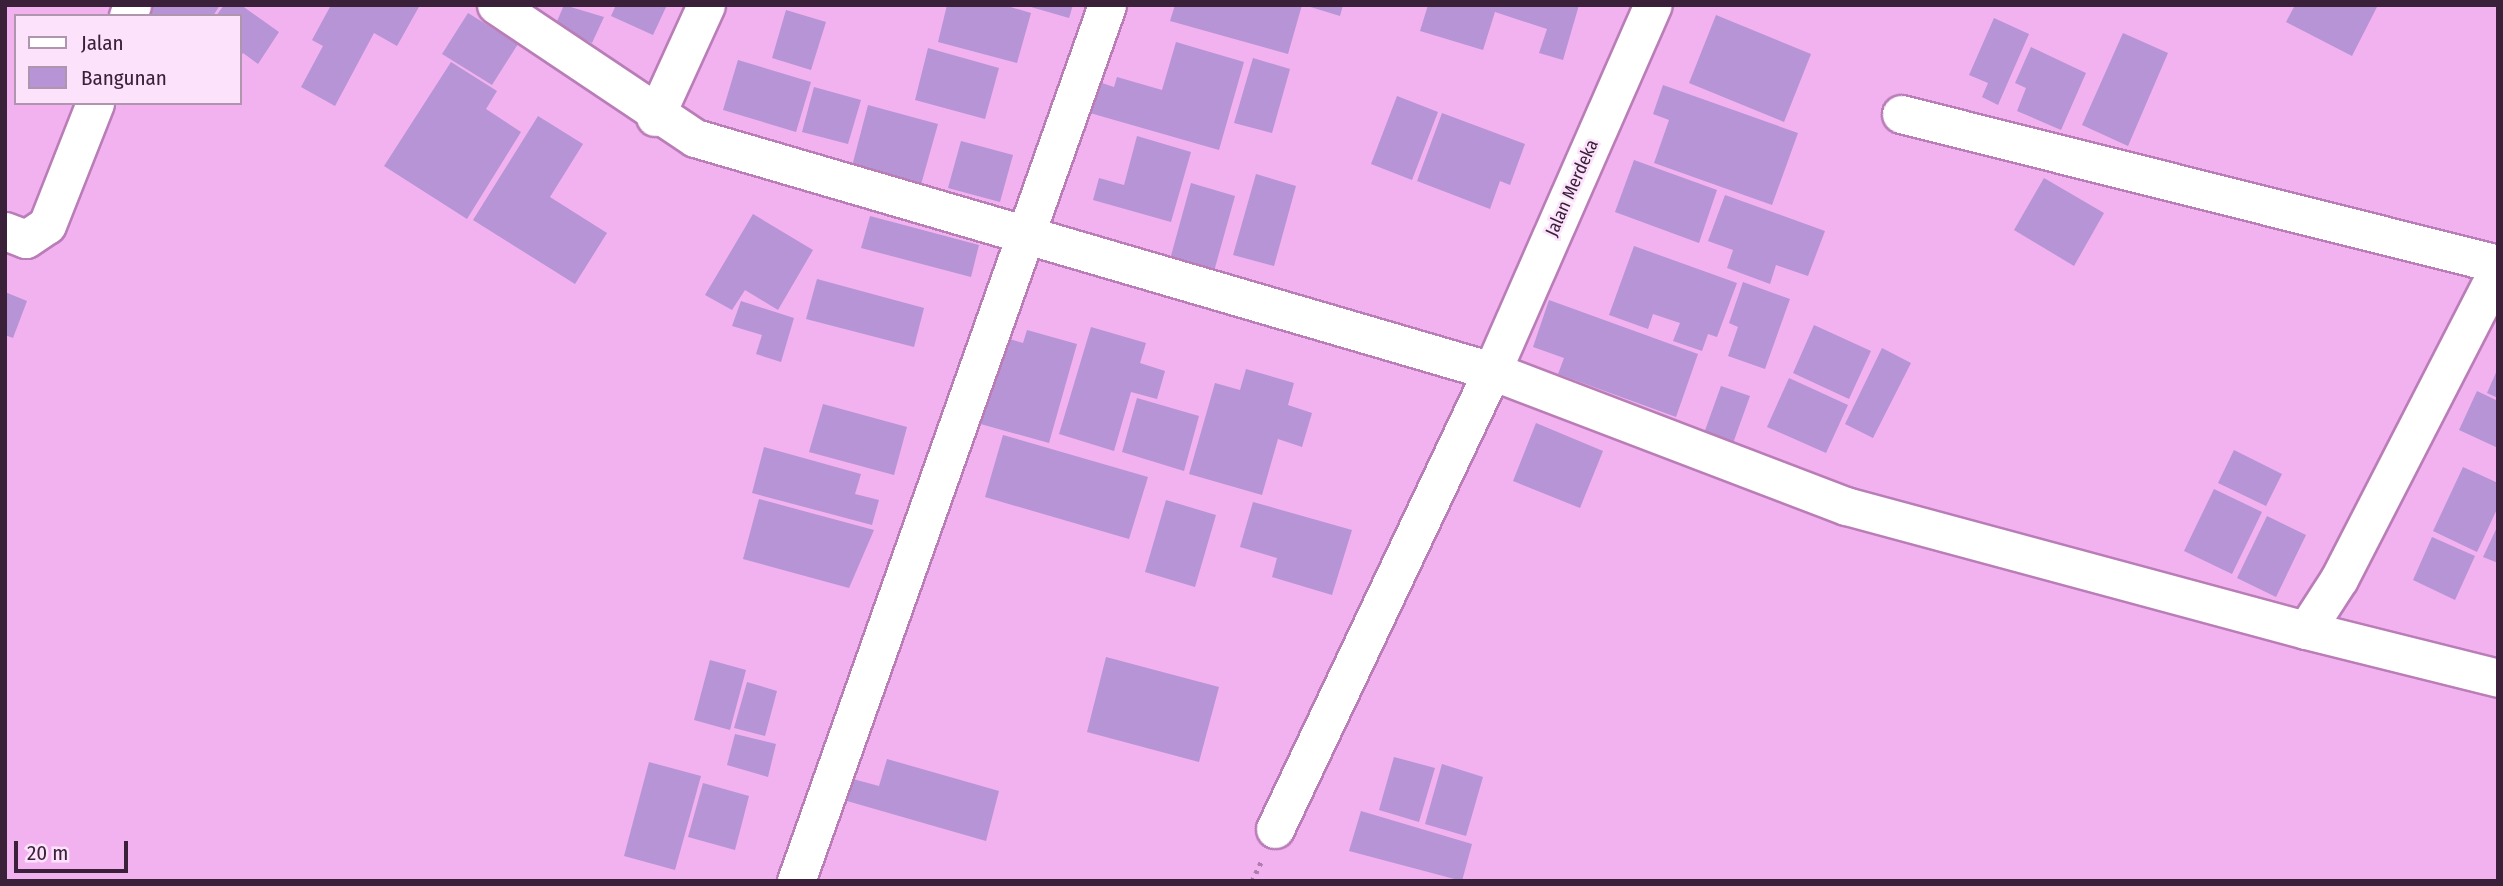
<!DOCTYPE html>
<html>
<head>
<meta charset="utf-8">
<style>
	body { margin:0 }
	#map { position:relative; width:2503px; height:886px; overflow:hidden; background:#f2b2ef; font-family:"Fira Sans Condensed",sans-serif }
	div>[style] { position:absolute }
	.building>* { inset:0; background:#b694d5 }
	.path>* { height:4.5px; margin-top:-2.25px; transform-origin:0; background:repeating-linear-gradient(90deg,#af7dad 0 3.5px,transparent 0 8.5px) }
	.roads { filter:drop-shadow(2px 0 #b97db7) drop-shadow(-2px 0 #b97db7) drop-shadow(0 2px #b97db7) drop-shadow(0 -2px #b97db7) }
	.street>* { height:37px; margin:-18.5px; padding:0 18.5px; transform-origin:18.5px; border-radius:18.5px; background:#fff }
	span { translate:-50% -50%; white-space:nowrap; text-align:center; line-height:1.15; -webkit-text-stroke:5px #fde2fb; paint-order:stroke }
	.street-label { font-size:18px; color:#3a2139 }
	.frame { position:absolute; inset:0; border:7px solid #3a2139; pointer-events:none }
	.legend { position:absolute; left:14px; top:14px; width:228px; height:91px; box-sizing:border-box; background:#fde2fb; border:2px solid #af95ad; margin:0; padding:9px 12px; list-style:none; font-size:21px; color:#3a2139 }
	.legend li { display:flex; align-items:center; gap:14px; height:35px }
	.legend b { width:35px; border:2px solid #af95ad }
	.scale { position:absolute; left:14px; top:841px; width:114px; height:32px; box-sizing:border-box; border:4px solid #3a2139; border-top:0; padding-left:9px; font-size:21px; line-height:24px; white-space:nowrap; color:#3a2139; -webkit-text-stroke:5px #fde2fb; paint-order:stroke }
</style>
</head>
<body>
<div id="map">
	<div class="building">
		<div style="clip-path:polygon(154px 5px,220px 5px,213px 16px,146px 16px)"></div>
		<div style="clip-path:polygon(224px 5px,241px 5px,279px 32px,258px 64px,243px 53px,240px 57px,240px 16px,216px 16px)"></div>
		<div style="clip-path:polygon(331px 5px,420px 5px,397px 46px,374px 33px,335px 106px,301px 87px,323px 46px,312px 40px)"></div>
		<div style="clip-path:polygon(564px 5px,604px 17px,592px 43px,555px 26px)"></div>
		<div style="clip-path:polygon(616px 5px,667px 5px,653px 35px,611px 16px)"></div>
		<div style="clip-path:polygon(947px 5px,1004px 5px,1031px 13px,1017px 63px,938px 42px)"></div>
		<div style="clip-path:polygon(1024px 5px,1073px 5px,1069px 18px)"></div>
		<div style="clip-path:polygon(1175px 5px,1302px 5px,1288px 54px,1170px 21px)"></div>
		<div style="clip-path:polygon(1304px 5px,1343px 5px,1340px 16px)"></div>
		<div style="clip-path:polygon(1428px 5px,1579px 5px,1563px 60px,1539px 53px,1547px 29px,1495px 12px,1483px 50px,1420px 31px)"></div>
		<div style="clip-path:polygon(2295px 5px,2378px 5px,2352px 56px,2286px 22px)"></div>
		<div style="clip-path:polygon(786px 10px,826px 22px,811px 70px,772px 58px)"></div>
		<div style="clip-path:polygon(468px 13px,518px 44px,492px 85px,442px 54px)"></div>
		<div style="clip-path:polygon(1716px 15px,1811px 54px,1784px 122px,1689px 83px)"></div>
		<div style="clip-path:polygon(1994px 18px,2029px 34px,1998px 105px,1982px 97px,1988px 83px,1969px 75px)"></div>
		<div style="clip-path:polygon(2123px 33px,2168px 53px,2128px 146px,2082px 125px)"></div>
		<div style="clip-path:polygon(1176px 42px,1244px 62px,1219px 150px,1090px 113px,1099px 82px,1114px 87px,1117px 77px,1162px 90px)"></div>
		<div style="clip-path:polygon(2031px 47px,2086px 73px,2061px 130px,2017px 111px,2026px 88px,2015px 83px)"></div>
		<div style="clip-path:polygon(928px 48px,999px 68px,985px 119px,915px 100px)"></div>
		<div style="clip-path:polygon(1253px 58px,1290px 69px,1272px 133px,1234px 123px)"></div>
		<div style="clip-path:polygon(738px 60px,811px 82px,796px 132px,723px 110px)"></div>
		<div style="clip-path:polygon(451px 62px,497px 91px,486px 109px,521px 132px,467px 219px,384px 166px)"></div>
		<div style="clip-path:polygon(1663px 85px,1798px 133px,1772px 205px,1654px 163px,1669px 120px,1653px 114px)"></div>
		<div style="clip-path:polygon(814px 87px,861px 100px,848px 144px,802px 132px)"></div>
		<div style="clip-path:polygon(1397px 96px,1438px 112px,1412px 180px,1371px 164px)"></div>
		<div style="clip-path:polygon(868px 105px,938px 124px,920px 188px,851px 170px)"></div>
		<div style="clip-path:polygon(1442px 113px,1525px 144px,1510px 185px,1500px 181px,1490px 209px,1417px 181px)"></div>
		<div style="clip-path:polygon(538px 116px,583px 144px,550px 197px,607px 233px,575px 284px,473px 220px)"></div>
		<div style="clip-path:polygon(1137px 136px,1191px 152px,1171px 222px,1093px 200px,1099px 178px,1124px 185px)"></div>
		<div style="clip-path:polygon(961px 141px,1013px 155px,1000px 202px,948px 188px)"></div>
		<div style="clip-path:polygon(1634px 160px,1717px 190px,1699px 243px,1615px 212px)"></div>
		<div style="clip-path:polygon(1256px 174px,1296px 186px,1274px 266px,1233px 255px)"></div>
		<div style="clip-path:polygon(2044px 178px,2104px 213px,2074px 266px,2014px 230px)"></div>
		<div style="clip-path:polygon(1191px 183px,1235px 196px,1213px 275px,1169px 263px)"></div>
		<div style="clip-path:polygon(1725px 195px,1825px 231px,1808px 276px,1776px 265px,1770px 284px,1727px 268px,1733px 250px,1708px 241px)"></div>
		<div style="clip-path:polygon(753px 214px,813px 250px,778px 310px,745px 290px,732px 310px,705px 295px)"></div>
		<div style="clip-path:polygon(870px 216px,979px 245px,971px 277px,861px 248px)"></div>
		<div style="clip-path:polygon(1634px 246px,1737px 283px,1717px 337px,1708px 334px,1702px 351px,1673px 341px,1680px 323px,1653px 314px,1648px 329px,1609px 315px)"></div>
		<div style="clip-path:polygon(817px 279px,924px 308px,914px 347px,806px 319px)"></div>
		<div style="clip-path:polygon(1743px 282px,1790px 299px,1765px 369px,1728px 356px,1738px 327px,1729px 323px)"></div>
		<div style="clip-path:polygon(5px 292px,27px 301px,13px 338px,5px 335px)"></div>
		<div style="clip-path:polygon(1549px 300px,1698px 354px,1676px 417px,1558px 374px,1564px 358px,1533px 347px)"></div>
		<div style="clip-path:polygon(741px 301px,794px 318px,781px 362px,756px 354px,762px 335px,732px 326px)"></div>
		<div style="clip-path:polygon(1814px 325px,1871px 351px,1849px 399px,1793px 373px)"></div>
		<div style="clip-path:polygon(1091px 327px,1146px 343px,1140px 363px,1165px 371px,1157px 399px,1131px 392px,1114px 451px,1059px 434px)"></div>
		<div style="clip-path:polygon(1027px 330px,1077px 344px,1049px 443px,977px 423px,1003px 337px,1023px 343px)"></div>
		<div style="clip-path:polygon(1882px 348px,1911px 363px,1873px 438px,1845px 424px)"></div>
		<div style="clip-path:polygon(2498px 368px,2498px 398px,2487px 393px)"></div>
		<div style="clip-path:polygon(1246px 369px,1294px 383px,1288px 405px,1312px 413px,1302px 447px,1278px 439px,1262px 495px,1189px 474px,1215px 383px,1240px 390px)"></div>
		<div style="clip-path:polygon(1789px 378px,1848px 405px,1826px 453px,1767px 427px)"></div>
		<div style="clip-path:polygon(1721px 386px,1750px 396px,1732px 446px,1703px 436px)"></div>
		<div style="clip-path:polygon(2477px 391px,2498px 401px,2498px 448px,2459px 430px)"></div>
		<div style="clip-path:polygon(1137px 398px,1199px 416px,1184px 471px,1122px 452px)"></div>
		<div style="clip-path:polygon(823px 404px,907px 427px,894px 475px,809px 452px)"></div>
		<div style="clip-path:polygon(1536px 423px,1603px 451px,1580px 508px,1513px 481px)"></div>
		<div style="clip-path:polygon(1003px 435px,1148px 477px,1129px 539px,985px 497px)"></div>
		<div style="clip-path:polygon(764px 447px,861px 474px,855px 494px,879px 500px,872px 525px,752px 493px)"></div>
		<div style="clip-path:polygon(2234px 450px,2282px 474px,2266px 506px,2218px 483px)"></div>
		<div style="clip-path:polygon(2463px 467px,2498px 483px,2498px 507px,2477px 552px,2433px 531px)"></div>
		<div style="clip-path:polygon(2214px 489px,2262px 512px,2232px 574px,2184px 551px)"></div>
		<div style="clip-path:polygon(759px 499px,874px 530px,849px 588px,743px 559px)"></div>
		<div style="clip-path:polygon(1166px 500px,1216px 515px,1195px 587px,1145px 572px)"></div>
		<div style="clip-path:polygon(1253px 502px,1352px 530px,1332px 595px,1272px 577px,1277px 558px,1240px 547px)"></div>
		<div style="clip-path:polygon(2267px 516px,2306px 535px,2276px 597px,2237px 578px)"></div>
		<div style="clip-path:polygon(2498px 525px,2498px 563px,2483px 557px)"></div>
		<div style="clip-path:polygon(2432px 537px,2475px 556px,2455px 600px,2413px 580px)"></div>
		<div style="clip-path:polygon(1106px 657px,1219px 687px,1199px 762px,1087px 732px)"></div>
		<div style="clip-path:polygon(710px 660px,746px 670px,730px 730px,694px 720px)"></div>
		<div style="clip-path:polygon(747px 682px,777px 691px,765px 736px,734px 728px)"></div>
		<div style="clip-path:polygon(735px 734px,776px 744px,768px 777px,727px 765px)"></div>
		<div style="clip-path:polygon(1394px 757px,1435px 768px,1419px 822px,1379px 810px)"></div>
		<div style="clip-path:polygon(887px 759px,999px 791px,986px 841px,847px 801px,853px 779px,879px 786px)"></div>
		<div style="clip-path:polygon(649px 762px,701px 776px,675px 870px,624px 856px)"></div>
		<div style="clip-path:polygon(1442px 764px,1483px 777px,1466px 836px,1425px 824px)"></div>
		<div style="clip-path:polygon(703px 783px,749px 796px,735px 850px,688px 837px)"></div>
		<div style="clip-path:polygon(1361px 811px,1472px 844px,1462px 881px,1349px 851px)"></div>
	</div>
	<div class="path">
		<div style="left:1252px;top:881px;width:21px;rotate:-65deg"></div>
	</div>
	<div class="roads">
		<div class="street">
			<div style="left:496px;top:5px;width:239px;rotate:33.8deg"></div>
			<div style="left:695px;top:138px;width:830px;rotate:16.3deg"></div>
			<div style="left:1492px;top:371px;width:379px;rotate:20.9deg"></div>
			<div style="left:1846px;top:506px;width:476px;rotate:15.1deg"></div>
			<div style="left:2306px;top:630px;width:61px;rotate:-57.1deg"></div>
			<div style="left:2339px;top:579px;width:348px;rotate:-62.8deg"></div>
			<div style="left:128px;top:16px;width:12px;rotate:-70deg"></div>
			<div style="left:1901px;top:114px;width:616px;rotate:14.1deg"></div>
			<div style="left:655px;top:117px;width:123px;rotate:-65.5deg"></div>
			<div style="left:5px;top:231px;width:22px;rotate:21deg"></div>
			<div style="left:26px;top:239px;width:25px;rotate:-34deg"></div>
			<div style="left:47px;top:225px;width:131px;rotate:-68.5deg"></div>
			<div style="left:2306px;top:630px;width:198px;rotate:14deg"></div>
			<div style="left:1275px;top:829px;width:507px;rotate:-64.65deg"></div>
			<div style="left:1492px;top:371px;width:400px;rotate:-66.3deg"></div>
			<div style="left:796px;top:881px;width:930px;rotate:-70.45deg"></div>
		</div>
	</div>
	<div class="street-label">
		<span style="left:1572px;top:188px;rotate:-66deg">Jalan Merdeka</span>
	</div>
	<div class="frame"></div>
	<ul class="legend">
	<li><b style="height:9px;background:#fff"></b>Jalan</li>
	<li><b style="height:19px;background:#b694d5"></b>Bangunan</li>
	</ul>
	<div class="scale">20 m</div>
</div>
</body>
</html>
